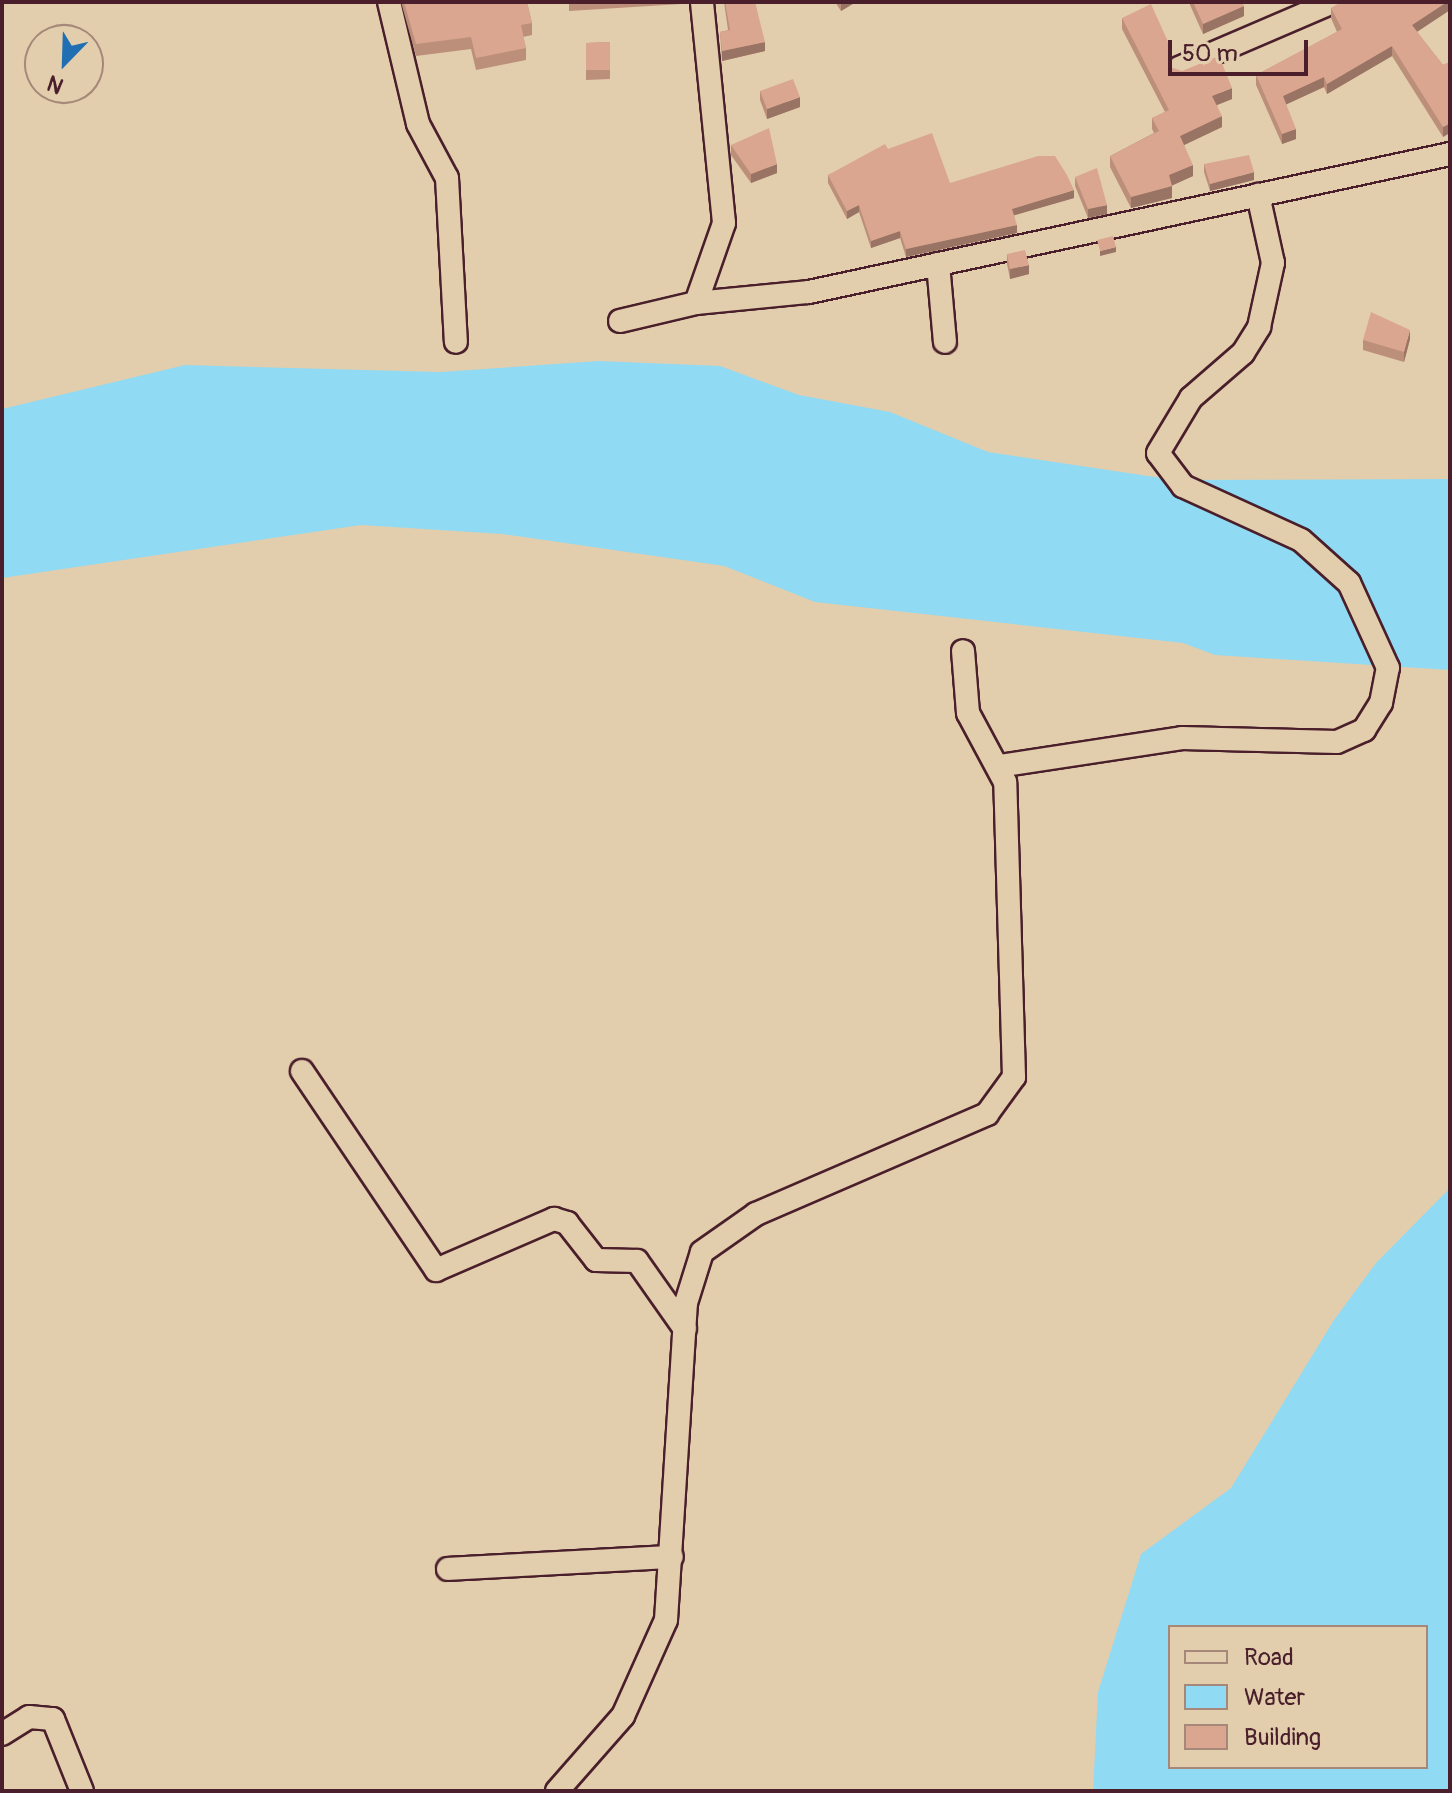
<!DOCTYPE html>
<html>
<head>
<meta charset="utf-8">
<style>
	body { margin:0 }
	#map { position:relative; width:1452px; height:1793px; overflow:hidden; background:#e2cead; font-family:Pangolin,sans-serif }
	div>[style] { position:absolute }
	.water>* { inset:0; background:#91daf3 }
	.roads { filter:drop-shadow(2px 0 #4a1f2b) drop-shadow(-2px 0 #4a1f2b) drop-shadow(0 2px #4a1f2b) drop-shadow(0 -2px #4a1f2b) }
	.minor>* { height:22px; margin:-11px; padding:0 11px; transform-origin:11px; border-radius:11px; background:#e2cead }
	.wall>* { inset:0; background:#bc8f7b }
	.shaded-wall>* { inset:0; background:#997464 }
	.building>* { inset:0; background:#dba68f }
	span { translate:-50% -50%; white-space:nowrap; text-align:center; line-height:1.15; -webkit-text-stroke:6px #e2cead; paint-order:stroke }
	.frame { position:absolute; inset:0; border:4px solid #4a1f2b; pointer-events:none }
	.legend { position:absolute; left:1168px; top:1625px; width:260px; height:144px; box-sizing:border-box; background:#e2cead; border:2px solid #a58879; margin:0; padding:10px 14px; list-style:none; font-size:24px; color:#4a1f2b }
	.legend li { display:flex; align-items:center; gap:16px; height:40px }
	.legend b { width:40px; border:2px solid #a58879 }
	.north { position:absolute; left:24px; top:24px; width:80px; height:80px; box-sizing:border-box; background:#e2cead; border:2px solid #a58879; border-radius:50%; rotate:203deg; font-size:22px; font-weight:700; line-height:32px; text-align:center; color:#4a1f2b }
	.north::after { content:''; display:block; margin:auto; width:28px; height:36px; background:#1f6fb2; clip-path:polygon(50% 0,100% 100%,50% 72%,0 100%) }
	.scale { position:absolute; left:1168px; top:40px; width:140px; height:36px; box-sizing:border-box; border:4px solid #4a1f2b; border-top:0; padding-left:10px; font-size:24px; line-height:28px; white-space:nowrap; color:#4a1f2b; -webkit-text-stroke:6px #e2cead; paint-order:stroke }
</style>
</head>
<body>
<div id="map">
	<div class="water">
		<div style="clip-path:polygon(599px 361px,720px 366px,799px 395px,890px 412px,988px 452px,1175px 480px,1450px 479px,1450px 670px,1215px 655px,1183px 643px,815px 602px,724px 566px,502px 534px,361px 525px,2px 578px,2px 409px,185px 365px,440px 372px)"></div>
		<div style="clip-path:polygon(evenodd,1450px 1188px,1450px 1791px,1093px 1791px,1098px 1692px,1141px 1554px,1231px 1488px,1334px 1320px,1376px 1263px,1450px 1188px,1170px 1627px,1426px 1627px,1426px 1767px,1170px 1767px,1170px 1627px)"></div>
	</div>
	<div class="roads">
		<div class="minor">
			<div style="left:389px;top:2px;width:125px;rotate:76.6deg"></div>
			<div style="left:418px;top:124px;width:61px;rotate:61.8deg"></div>
			<div style="left:447px;top:178px;width:164px;rotate:86.9deg"></div>
			<div style="left:1179px;top:68px;width:168px;rotate:-23.2deg"></div>
			<div style="left:938px;top:264px;width:78px;rotate:84.9deg"></div>
			<div style="left:696px;top:303px;width:85px;rotate:-70.7deg"></div>
			<div style="left:724px;top:223px;width:222px;rotate:-95.7deg"></div>
			<div style="left:620px;top:321px;width:78px;rotate:-13.3deg"></div>
			<div style="left:696px;top:303px;width:114px;rotate:-5.6deg"></div>
			<div style="left:809px;top:292px;width:656px;rotate:-12.15deg"></div>
			<div style="left:999px;top:766px;width:185px;rotate:-8.7deg"></div>
			<div style="left:1182px;top:738px;width:155px;rotate:1.5deg"></div>
			<div style="left:1337px;top:742px;width:30px;rotate:-24deg"></div>
			<div style="left:1364px;top:730px;width:32px;rotate:-58deg"></div>
			<div style="left:1381px;top:703px;width:36px;rotate:-79deg"></div>
			<div style="left:1388px;top:668px;width:94px;rotate:-114.6deg"></div>
			<div style="left:1349px;top:583px;width:64px;rotate:-138.1deg"></div>
			<div style="left:1301px;top:540px;width:130px;rotate:-155.4deg"></div>
			<div style="left:1183px;top:486px;width:41px;rotate:-127.1deg"></div>
			<div style="left:1158px;top:453px;width:64px;rotate:-59deg"></div>
			<div style="left:1191px;top:398px;width:69px;rotate:-40.9deg"></div>
			<div style="left:1243px;top:353px;width:31px;rotate:-58deg"></div>
			<div style="left:1259px;top:327px;width:66px;rotate:-77.7deg"></div>
			<div style="left:1273px;top:263px;width:70px;rotate:-102.4deg"></div>
			<div style="left:302px;top:1071px;width:240px;rotate:56deg"></div>
			<div style="left:436px;top:1270px;width:129px;rotate:-23.4deg"></div>
			<div style="left:554px;top:1219px;width:14px;rotate:17deg"></div>
			<div style="left:567px;top:1223px;width:47px;rotate:51.9deg"></div>
			<div style="left:596px;top:1260px;width:41px;rotate:1.4deg"></div>
			<div style="left:637px;top:1261px;width:83px;rotate:54.8deg"></div>
			<div style="left:448px;top:1569px;width:224px;rotate:-3.1deg"></div>
			<div style="left:2px;top:1734px;width:32px;rotate:-32deg"></div>
			<div style="left:29px;top:1717px;width:24px;rotate:5deg"></div>
			<div style="left:53px;top:1719px;width:78px;rotate:68.1deg"></div>
			<div style="left:557px;top:1791px;width:100px;rotate:-48.7deg"></div>
			<div style="left:623px;top:1716px;width:105px;rotate:-65.9deg"></div>
			<div style="left:666px;top:1620px;width:318px;rotate:-86.4deg"></div>
			<div style="left:686px;top:1303px;width:53px;rotate:-72.6deg"></div>
			<div style="left:702px;top:1252px;width:66px;rotate:-35.1deg"></div>
			<div style="left:756px;top:1214px;width:252px;rotate:-23.4deg"></div>
			<div style="left:987px;top:1114px;width:46px;rotate:-53.9deg"></div>
			<div style="left:1014px;top:1077px;width:295px;rotate:-91.7deg"></div>
			<div style="left:1005px;top:782px;width:78px;rotate:-118.2deg"></div>
			<div style="left:968px;top:713px;width:62px;rotate:-94.6deg"></div>
		</div>
	</div>
	<div class="wall">
		<div style="clip-path:polygon(401px 2px,527px 2px,532px 23px,532px 35px,523px 37px,526px 48px,526px 60px,476px 70px,471px 49px,416px 56px)"></div>
		<div style="clip-path:polygon(569px 2px,682px 2px,682px 4px,569px 11px)"></div>
		<div style="clip-path:polygon(724px 2px,755px 2px,765px 51px,722px 61px,720px 32px,728px 30px)"></div>
		<div style="clip-path:polygon(835px 2px,856px 2px,841px 11px)"></div>
		<div style="clip-path:polygon(1190px 2px,1242px 2px,1244px 16px,1203px 34px,1190px 5px)"></div>
		<div style="clip-path:polygon(1450px 2px,1450px 10px,1417px 32px,1443px 65px,1450px 62px,1443px 137px,1392px 56px,1327px 94px,1324px 87px,1286px 104px,1296px 139px,1282px 144px,1256px 85px,1256px 75px,1337px 32px,1331px 18px,1331px 8px)"></div>
		<div style="clip-path:polygon(1122px 18px,1170px 67px,1232px 99px,1217px 105px,1222px 127px,1184px 145px,1193px 176px,1172px 185px,1172px 198px,1131px 208px,1110px 167px,1110px 156px,1154px 133px,1152px 129px,1152px 118px,1165px 112px,1122px 29px)"></div>
		<div style="clip-path:polygon(610px 42px,610px 79px,586px 80px,586px 43px)"></div>
		<div style="clip-path:polygon(760px 91px,800px 107px,767px 119px,760px 100px)"></div>
		<div style="clip-path:polygon(731px 145px,777px 173px,751px 183px,731px 155px)"></div>
		<div style="clip-path:polygon(888px 149px,950px 183px,1074px 198px,1014px 215px,1017px 233px,906px 257px,900px 238px,871px 248px,859px 212px,847px 219px,828px 183px,828px 175px)"></div>
		<div style="clip-path:polygon(1204px 164px,1254px 180px,1210px 191px,1204px 172px)"></div>
		<div style="clip-path:polygon(1075px 177px,1107px 214px,1088px 218px,1075px 186px)"></div>
		<div style="clip-path:polygon(1007px 254px,1029px 274px,1010px 279px,1007px 264px)"></div>
		<div style="clip-path:polygon(1410px 339px,1404px 362px,1363px 350px,1363px 340px)"></div>
	</div>
	<div class="shaded-wall">
		<div style="clip-path:polygon(841px 2px,856px 2px,841px 11px)"></div>
		<div style="clip-path:polygon(1447px 2px,1450px 2px,1450px 10px,1412px 35px,1412px 25px)"></div>
		<div style="clip-path:polygon(1244px 6px,1244px 16px,1203px 34px,1203px 24px)"></div>
		<div style="clip-path:polygon(765px 42px,765px 51px,722px 61px,722px 51px)"></div>
		<div style="clip-path:polygon(1392px 46px,1392px 56px,1327px 94px,1327px 84px)"></div>
		<div style="clip-path:polygon(1324px 77px,1324px 87px,1283px 106px,1283px 96px)"></div>
		<div style="clip-path:polygon(1232px 88px,1232px 99px,1212px 107px,1212px 96px)"></div>
		<div style="clip-path:polygon(800px 97px,800px 107px,767px 119px,767px 109px)"></div>
		<div style="clip-path:polygon(1222px 116px,1222px 127px,1180px 147px,1180px 136px)"></div>
		<div style="clip-path:polygon(1450px 123px,1450px 133px,1443px 137px,1443px 127px)"></div>
		<div style="clip-path:polygon(1296px 129px,1296px 139px,1282px 144px,1282px 134px)"></div>
		<div style="clip-path:polygon(777px 164px,777px 173px,751px 183px,751px 174px)"></div>
		<div style="clip-path:polygon(1193px 165px,1193px 176px,1169px 187px,1169px 175px)"></div>
		<div style="clip-path:polygon(1254px 172px,1254px 180px,1210px 191px,1210px 184px)"></div>
		<div style="clip-path:polygon(1172px 186px,1172px 198px,1131px 208px,1131px 197px)"></div>
		<div style="clip-path:polygon(1074px 190px,1074px 198px,1012px 216px,1012px 209px)"></div>
		<div style="clip-path:polygon(859px 205px,859px 212px,847px 219px,847px 211px)"></div>
		<div style="clip-path:polygon(1107px 205px,1107px 214px,1088px 218px,1088px 209px)"></div>
		<div style="clip-path:polygon(1017px 225px,1017px 233px,906px 257px,906px 249px)"></div>
		<div style="clip-path:polygon(900px 231px,900px 238px,871px 248px,871px 241px)"></div>
		<div style="clip-path:polygon(1116px 247px,1116px 252px,1100px 256px,1100px 251px)"></div>
		<div style="clip-path:polygon(1029px 265px,1029px 274px,1010px 279px,1010px 269px)"></div>
		<div style="clip-path:polygon(1410px 330px,1410px 339px,1404px 362px,1404px 352px)"></div>
	</div>
	<div class="building">
		<div style="clip-path:polygon(404px 2px,527px 2px,532px 23px,521px 25px,526px 48px,476px 58px,471px 37px,416px 44px)"></div>
		<div style="clip-path:polygon(725px 2px,755px 2px,765px 42px,722px 51px,720px 32px,730px 30px)"></div>
		<div style="clip-path:polygon(1193px 2px,1242px 2px,1244px 6px,1203px 24px)"></div>
		<div style="clip-path:polygon(1341px 2px,1447px 2px,1412px 25px,1443px 65px,1450px 62px,1450px 123px,1443px 127px,1392px 46px,1327px 84px,1324px 77px,1283px 96px,1296px 129px,1282px 134px,1256px 75px,1342px 29px,1331px 8px)"></div>
		<div style="clip-path:polygon(1151px 4px,1170px 46px,1170px 67px,1182px 71px,1219px 56px,1232px 88px,1212px 96px,1222px 116px,1180px 136px,1193px 165px,1169px 175px,1172px 186px,1131px 197px,1110px 156px,1159px 131px,1152px 118px,1169px 110px,1122px 18px)"></div>
		<div style="clip-path:polygon(610px 42px,610px 70px,586px 70px,586px 43px)"></div>
		<div style="clip-path:polygon(793px 79px,800px 97px,767px 109px,760px 91px)"></div>
		<div style="clip-path:polygon(769px 128px,777px 164px,751px 174px,731px 145px)"></div>
		<div style="clip-path:polygon(932px 133px,950px 183px,1038px 156px,1055px 156px,1067px 175px,1074px 190px,1012px 209px,1017px 225px,906px 249px,900px 231px,871px 241px,859px 205px,847px 211px,828px 175px,885px 144px,888px 149px)"></div>
		<div style="clip-path:polygon(1249px 155px,1254px 172px,1210px 184px,1204px 164px)"></div>
		<div style="clip-path:polygon(1097px 168px,1107px 205px,1088px 209px,1075px 177px)"></div>
		<div style="clip-path:polygon(1113px 236px,1116px 247px,1100px 251px,1097px 240px)"></div>
		<div style="clip-path:polygon(1025px 250px,1029px 265px,1010px 269px,1007px 254px)"></div>
		<div style="clip-path:polygon(1371px 312px,1410px 330px,1404px 352px,1363px 340px)"></div>
	</div>
	<div class="frame"></div>
	<ul class="legend">
	<li><b style="height:10px;background:#e2cead"></b>Road</li>
	<li><b style="height:22px;background:#91daf3"></b>Water</li>
	<li><b style="height:22px;background:#dba68f"></b>Building</li>
	</ul>
	<div class="north">N</div>
	<div class="scale">50 m</div>
</div>
</body>
</html>
